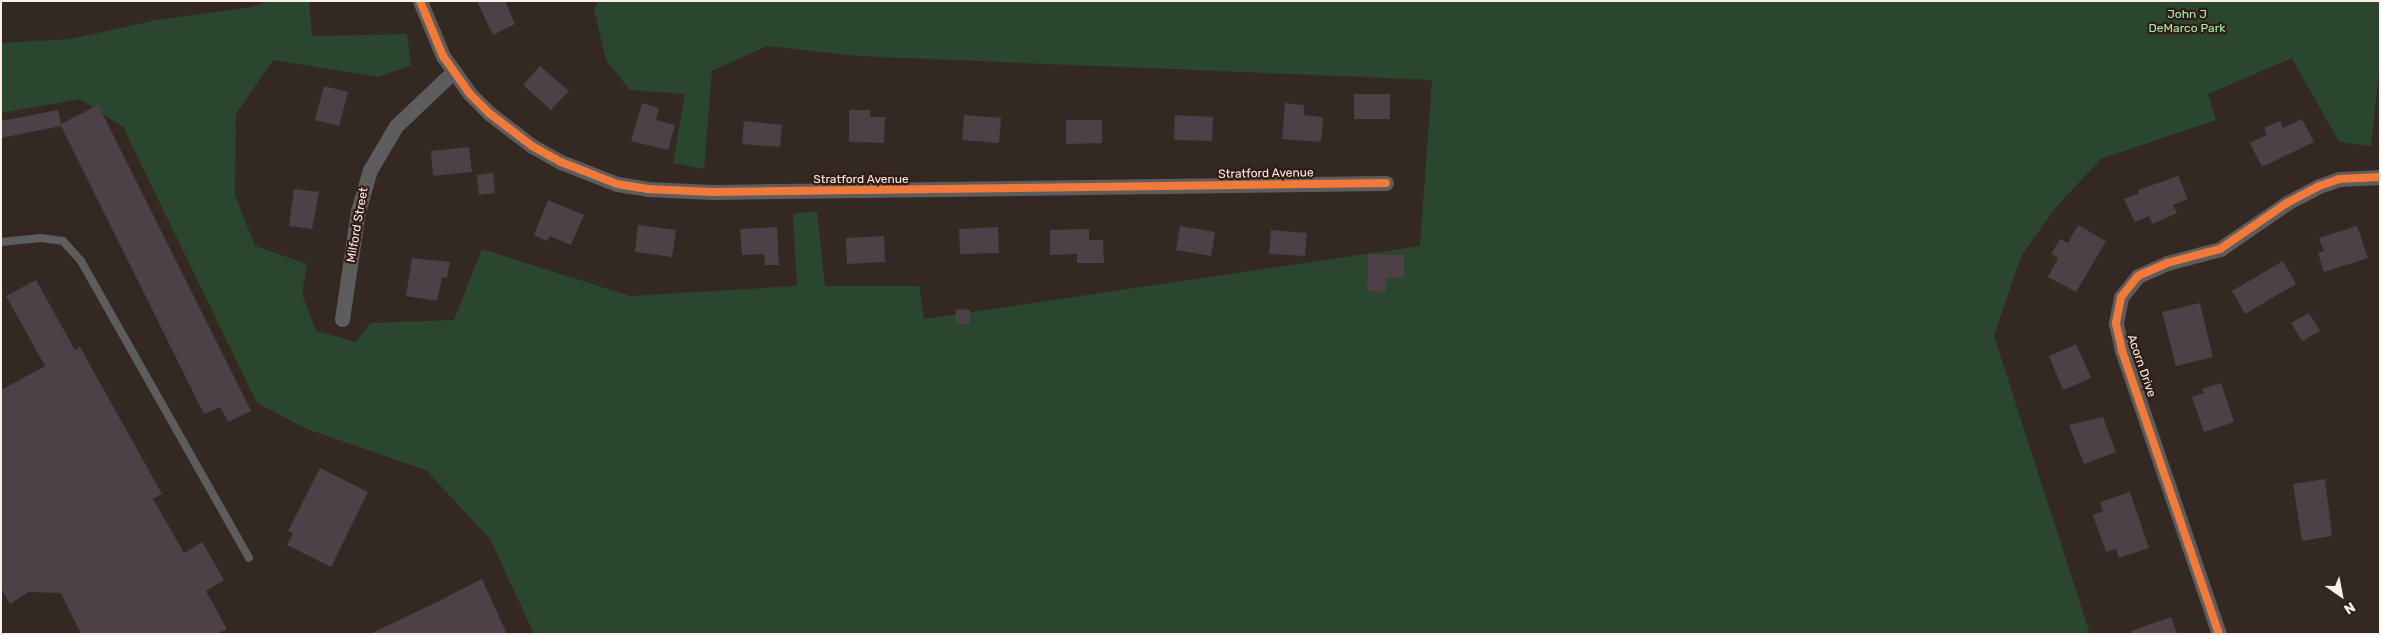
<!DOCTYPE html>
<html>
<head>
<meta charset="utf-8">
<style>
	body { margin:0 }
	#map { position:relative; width:2381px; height:635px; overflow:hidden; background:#342823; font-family:Rubik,sans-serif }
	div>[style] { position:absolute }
	.green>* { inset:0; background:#2b462e }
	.building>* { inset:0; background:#4d4047 }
	.service>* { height:8px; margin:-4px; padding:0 4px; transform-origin:4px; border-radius:4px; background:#5e5d5e }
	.minor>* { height:15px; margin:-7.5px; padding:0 7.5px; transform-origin:7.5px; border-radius:7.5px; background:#5e5d5e }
	.cycleway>* { height:8px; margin:-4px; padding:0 4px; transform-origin:4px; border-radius:4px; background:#f17a3a }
	span { translate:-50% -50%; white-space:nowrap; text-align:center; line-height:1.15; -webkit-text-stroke:4.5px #301c13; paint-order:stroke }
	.park-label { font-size:12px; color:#a5eeb0 }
	.street-label { font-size:12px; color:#feefe9 }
	.frame { position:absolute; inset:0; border:2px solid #feefe9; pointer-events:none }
	.north { position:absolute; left:2316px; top:570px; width:50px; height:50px; -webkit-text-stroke:4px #301c13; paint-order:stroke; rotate:147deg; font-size:14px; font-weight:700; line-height:20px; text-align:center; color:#feefe9 }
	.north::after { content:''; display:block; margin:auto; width:18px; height:22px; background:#feefe9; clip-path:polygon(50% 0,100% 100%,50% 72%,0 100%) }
</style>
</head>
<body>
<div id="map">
	<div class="green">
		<div style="clip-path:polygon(269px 1px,309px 1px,312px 36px,407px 34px,411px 65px,379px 77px,273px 60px,236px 114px,235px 195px,255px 246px,307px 264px,302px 294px,316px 331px,356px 342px,370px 323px,454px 320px,482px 249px,630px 296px,797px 286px,793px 214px,817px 211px,825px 286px,919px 286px,924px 319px,1420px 246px,1432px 80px,857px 56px,767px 46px,712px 71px,704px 169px,673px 163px,685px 94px,630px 90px,606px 60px,594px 9px,599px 1px,2380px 1px,2380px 60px,2371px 146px,2339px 142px,2292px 58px,2208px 94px,2216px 120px,2101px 159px,2056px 207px,2021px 256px,1994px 336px,2090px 634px,534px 634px,490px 539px,426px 470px,307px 429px,257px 403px,123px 127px,80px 99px,1px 113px,1px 43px,70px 39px,157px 20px,252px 7px)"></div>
	</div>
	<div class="building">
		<div style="clip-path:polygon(477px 1px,505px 1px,515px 24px,493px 35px)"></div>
		<div style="clip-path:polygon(540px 66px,569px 91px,551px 110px,523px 85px)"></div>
		<div style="clip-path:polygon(324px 86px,348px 92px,339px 126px,315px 120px)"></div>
		<div style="clip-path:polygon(1354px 94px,1390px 94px,1390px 119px,1354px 119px)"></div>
		<div style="clip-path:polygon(642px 103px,659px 108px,656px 120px,675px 125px,668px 150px,631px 141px)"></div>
		<div style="clip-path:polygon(1285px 103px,1304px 105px,1304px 115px,1323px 117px,1321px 142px,1282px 139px)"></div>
		<div style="clip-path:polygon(98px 105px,251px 411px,228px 422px,220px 407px,204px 414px,61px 126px,1px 138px,1px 121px,58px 110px,61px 124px)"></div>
		<div style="clip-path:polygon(849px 110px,870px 110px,870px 117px,885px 117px,884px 143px,849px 142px)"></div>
		<div style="clip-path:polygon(964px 115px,1001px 118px,999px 143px,962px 140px)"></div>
		<div style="clip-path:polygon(1175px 115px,1213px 117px,1212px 141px,1174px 140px)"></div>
		<div style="clip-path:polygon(2302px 119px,2314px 142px,2262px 167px,2250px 143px,2267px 135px,2264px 128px,2280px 121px,2283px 128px)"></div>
		<div style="clip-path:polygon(1066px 120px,1102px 120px,1102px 143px,1066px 144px)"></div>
		<div style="clip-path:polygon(744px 121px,782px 125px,780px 147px,742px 144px)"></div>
		<div style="clip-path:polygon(469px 147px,472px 172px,433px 176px,431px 151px)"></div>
		<div style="clip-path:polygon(493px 173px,495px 193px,479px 195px,477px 175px)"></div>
		<div style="clip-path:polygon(2178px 176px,2188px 199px,2173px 205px,2177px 213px,2153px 224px,2149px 216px,2135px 222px,2124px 199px,2139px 193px,2138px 190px)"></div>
		<div style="clip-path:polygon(294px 189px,319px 192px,312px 229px,289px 226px)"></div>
		<div style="clip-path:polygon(548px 200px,584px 215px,571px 245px,550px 236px,547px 241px,534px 235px)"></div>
		<div style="clip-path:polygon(638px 225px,676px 230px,672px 257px,635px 252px)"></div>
		<div style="clip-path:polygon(2078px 225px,2106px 241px,2076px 292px,2048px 277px,2058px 258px,2051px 254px,2060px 239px,2068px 243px)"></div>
		<div style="clip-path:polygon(1180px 226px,1215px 232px,1211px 256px,1176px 250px)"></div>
		<div style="clip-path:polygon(2357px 226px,2368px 258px,2324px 272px,2318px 253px,2324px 251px,2319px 238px)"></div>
		<div style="clip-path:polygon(777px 227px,779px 265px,765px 265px,764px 254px,742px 255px,740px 229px)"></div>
		<div style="clip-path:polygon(998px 227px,999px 253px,960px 254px,959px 229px)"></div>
		<div style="clip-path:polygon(1089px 229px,1089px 240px,1103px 240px,1104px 263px,1077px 263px,1077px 254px,1050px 255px,1050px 230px)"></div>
		<div style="clip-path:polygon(1271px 230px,1307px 233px,1305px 256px,1269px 254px)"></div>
		<div style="clip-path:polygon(884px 236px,885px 262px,847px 264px,846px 238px)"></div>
		<div style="clip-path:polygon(1368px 254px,1404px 255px,1404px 278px,1386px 278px,1386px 292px,1367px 291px)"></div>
		<div style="clip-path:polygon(412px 258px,450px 262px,447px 278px,442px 277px,437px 301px,406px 296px)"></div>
		<div style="clip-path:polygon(2283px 261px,2296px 284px,2245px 314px,2232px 291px)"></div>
		<div style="clip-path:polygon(36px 280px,75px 350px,80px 347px,162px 494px,153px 499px,184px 553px,202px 542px,224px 580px,206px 591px,227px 629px,216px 634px,81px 634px,61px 593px,28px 592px,10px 604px,1px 588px,1px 390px,45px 366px,6px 296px)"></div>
		<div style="clip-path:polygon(2200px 303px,2213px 357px,2176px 366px,2162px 312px)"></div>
		<div style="clip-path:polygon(956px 309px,970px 310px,970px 324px,955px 324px)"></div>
		<div style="clip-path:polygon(2309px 313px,2320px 331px,2302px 341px,2291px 323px)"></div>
		<div style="clip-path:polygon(2076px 344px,2091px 378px,2063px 390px,2049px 356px)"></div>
		<div style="clip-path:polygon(2221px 383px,2234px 422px,2204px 432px,2192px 397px,2204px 393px,2202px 389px)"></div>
		<div style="clip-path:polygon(2103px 417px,2116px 452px,2084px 464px,2069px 425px)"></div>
		<div style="clip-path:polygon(320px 468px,368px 492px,331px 567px,287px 545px,293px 533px,288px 531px)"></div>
		<div style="clip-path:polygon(2325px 479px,2332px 536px,2302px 541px,2293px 484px)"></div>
		<div style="clip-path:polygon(2130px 492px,2149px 548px,2119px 558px,2116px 549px,2106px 552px,2093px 515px,2103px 511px,2100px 502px)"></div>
		<div style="clip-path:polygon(482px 579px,507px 634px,370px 634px,435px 603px)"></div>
		<div style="clip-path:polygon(2171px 617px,2177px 634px,2131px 634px,2131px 631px)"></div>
	</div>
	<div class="service">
		<div style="left:1px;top:242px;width:40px;rotate:-5.7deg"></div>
		<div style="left:41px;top:238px;width:22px;rotate:8deg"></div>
		<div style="left:63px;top:241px;width:27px;rotate:48deg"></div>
		<div style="left:81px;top:261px;width:341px;rotate:60.5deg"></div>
	</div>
	<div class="minor">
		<div style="left:420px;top:1px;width:60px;rotate:67.3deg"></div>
		<div style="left:443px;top:56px;width:47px;rotate:54.6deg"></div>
		<div style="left:470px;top:94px;width:27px;rotate:45deg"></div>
		<div style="left:489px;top:113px;width:54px;rotate:37.5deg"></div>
		<div style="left:532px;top:146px;width:33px;rotate:29deg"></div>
		<div style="left:561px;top:162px;width:60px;rotate:21.4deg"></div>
		<div style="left:617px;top:184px;width:30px;rotate:9deg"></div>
		<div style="left:647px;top:189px;width:66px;rotate:2.6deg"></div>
		<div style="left:713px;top:192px;width:673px;rotate:-0.77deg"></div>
		<div style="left:342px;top:319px;width:109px;rotate:-81.6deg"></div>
		<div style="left:358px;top:211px;width:43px;rotate:-73.7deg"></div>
		<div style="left:370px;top:170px;width:51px;rotate:-59.4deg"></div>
		<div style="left:396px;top:126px;width:79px;rotate:-43.5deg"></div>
		<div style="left:2219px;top:634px;width:300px;rotate:-108.9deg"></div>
		<div style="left:2122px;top:350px;width:28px;rotate:-103deg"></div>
		<div style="left:2116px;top:323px;width:26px;rotate:-79deg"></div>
		<div style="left:2121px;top:297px;width:27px;rotate:-51deg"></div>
		<div style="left:2138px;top:276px;width:32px;rotate:-24deg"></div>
		<div style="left:2167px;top:263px;width:55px;rotate:-14.8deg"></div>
		<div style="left:2220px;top:249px;width:81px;rotate:-34.5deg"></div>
		<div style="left:2287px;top:203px;width:36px;rotate:-28deg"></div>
		<div style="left:2319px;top:186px;width:21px;rotate:-19deg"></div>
		<div style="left:2339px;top:179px;width:41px;rotate:-2.8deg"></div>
	</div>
	<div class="cycleway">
		<div style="left:420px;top:1px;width:60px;rotate:67.3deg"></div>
		<div style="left:443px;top:56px;width:47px;rotate:54.6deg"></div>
		<div style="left:470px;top:94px;width:27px;rotate:45deg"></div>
		<div style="left:489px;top:113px;width:54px;rotate:37.5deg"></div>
		<div style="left:532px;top:146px;width:33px;rotate:29deg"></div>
		<div style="left:561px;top:162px;width:60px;rotate:21.4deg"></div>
		<div style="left:617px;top:184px;width:30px;rotate:9deg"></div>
		<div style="left:647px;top:189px;width:66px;rotate:2.6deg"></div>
		<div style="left:713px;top:192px;width:673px;rotate:-0.77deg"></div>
		<div style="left:2219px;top:634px;width:300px;rotate:-108.9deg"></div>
		<div style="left:2122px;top:350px;width:28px;rotate:-103deg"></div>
		<div style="left:2116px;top:323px;width:26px;rotate:-79deg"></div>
		<div style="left:2121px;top:297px;width:27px;rotate:-51deg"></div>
		<div style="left:2138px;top:276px;width:32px;rotate:-24deg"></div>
		<div style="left:2167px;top:263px;width:55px;rotate:-14.8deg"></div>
		<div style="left:2220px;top:249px;width:81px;rotate:-34.5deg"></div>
		<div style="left:2287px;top:203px;width:36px;rotate:-28deg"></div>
		<div style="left:2319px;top:186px;width:21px;rotate:-19deg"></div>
		<div style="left:2339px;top:179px;width:41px;rotate:-2.8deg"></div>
	</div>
	<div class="park-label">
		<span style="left:2187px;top:22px">John J<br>DeMarco Park</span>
	</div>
	<div class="street-label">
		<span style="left:1266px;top:174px;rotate:-1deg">Stratford Avenue</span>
		<span style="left:861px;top:180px">Stratford Avenue</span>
		<span style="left:358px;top:225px;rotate:-80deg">Milford Street</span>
		<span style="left:2141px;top:366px;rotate:71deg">Acorn Drive</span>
	</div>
	<div class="frame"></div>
	<div class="north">N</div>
</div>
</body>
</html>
